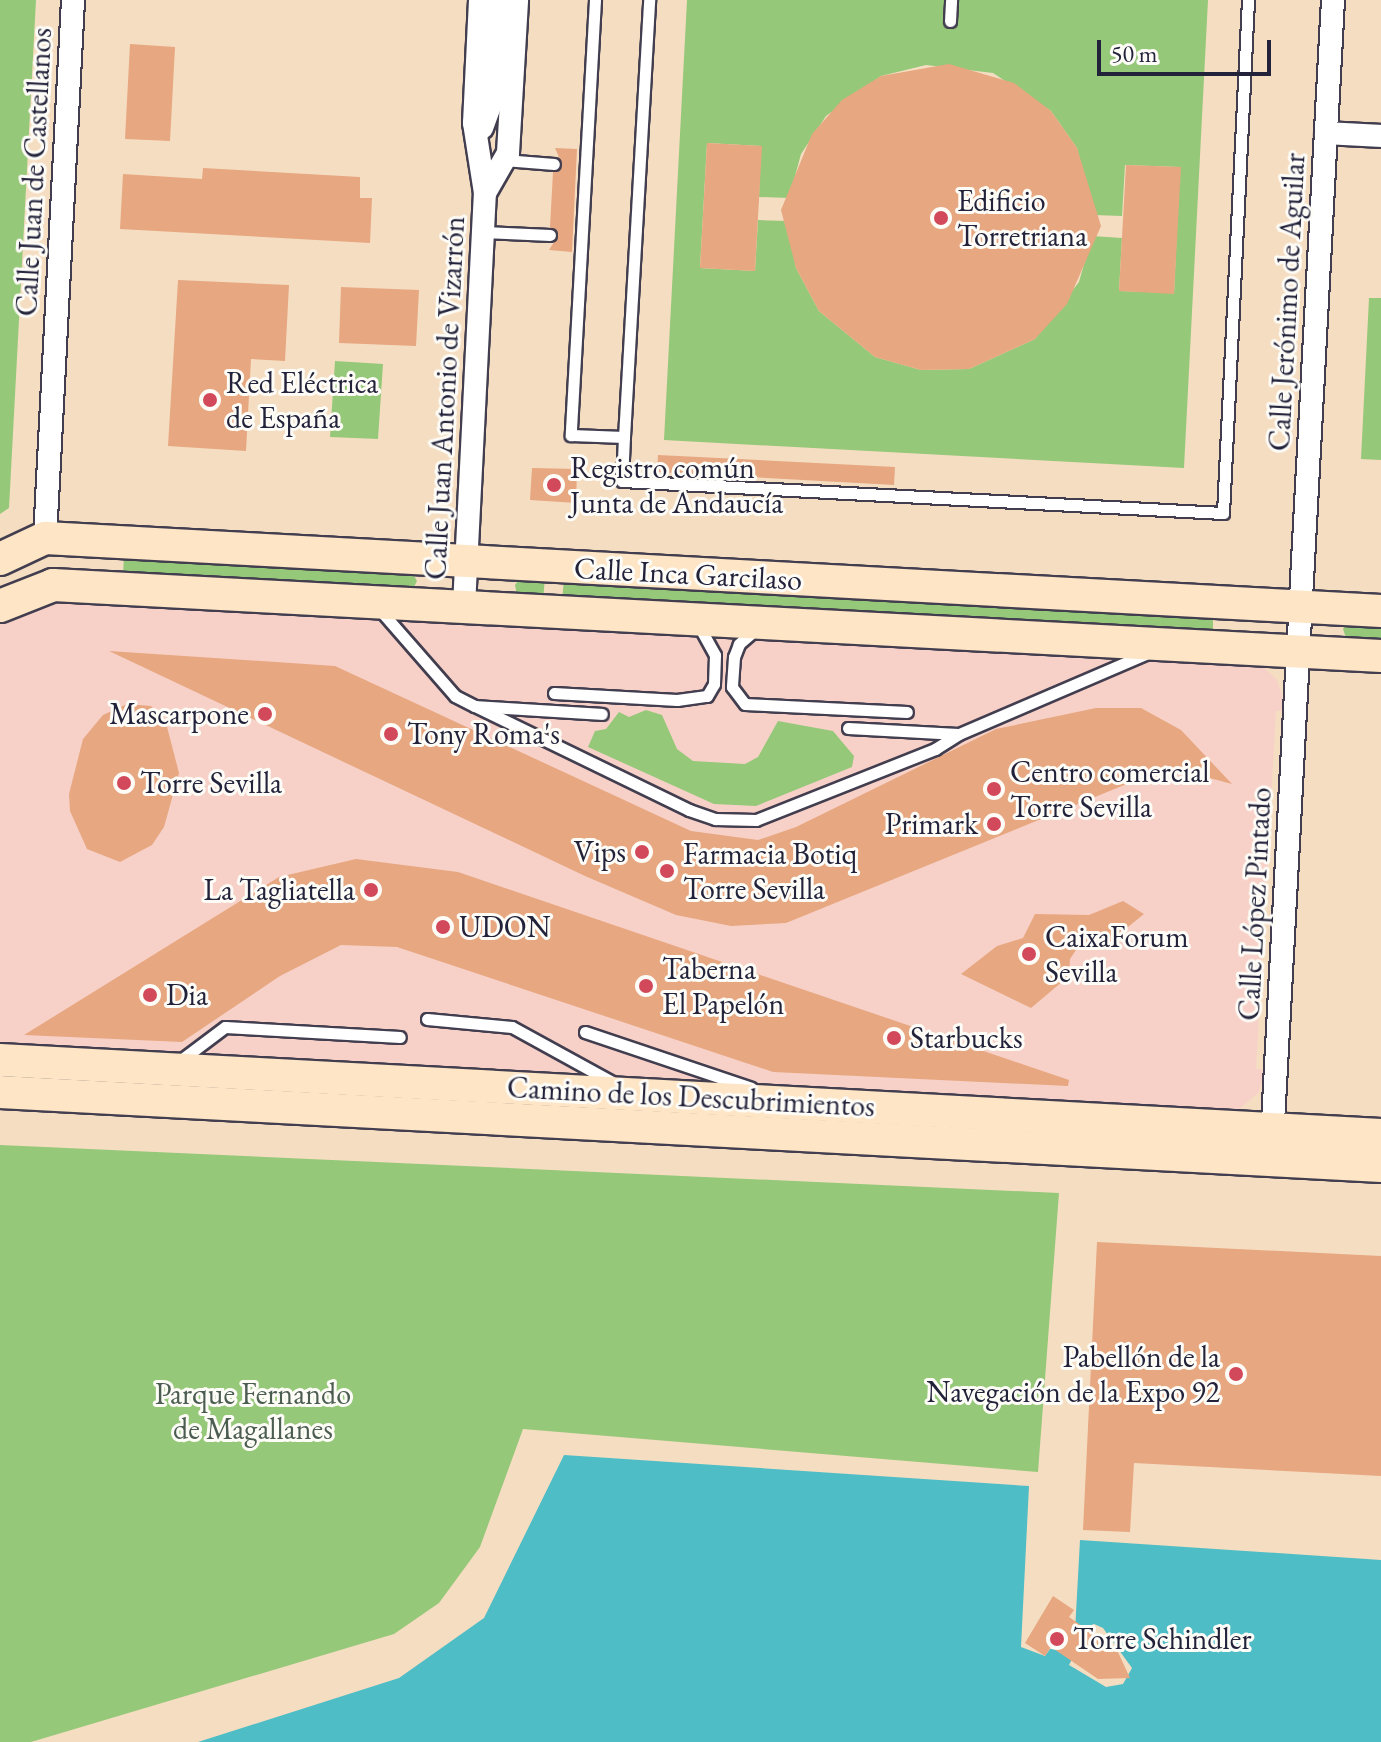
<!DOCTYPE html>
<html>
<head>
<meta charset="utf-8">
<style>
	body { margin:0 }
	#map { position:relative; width:1381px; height:1742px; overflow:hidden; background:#f5ddc2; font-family:"EB Garamond",serif }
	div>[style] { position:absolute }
	.built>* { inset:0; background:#f7d1c8 }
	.green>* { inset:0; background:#96c879 }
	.water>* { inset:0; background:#4ebdc6 }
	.building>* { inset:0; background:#e7a780 }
	.roads { filter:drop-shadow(2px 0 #423e4f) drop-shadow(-2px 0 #423e4f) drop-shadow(0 2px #423e4f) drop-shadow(0 -2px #423e4f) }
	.lane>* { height:11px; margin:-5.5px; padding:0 5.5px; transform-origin:5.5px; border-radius:5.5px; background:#fff }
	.street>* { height:22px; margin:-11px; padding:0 11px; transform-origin:11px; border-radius:11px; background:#fff }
	.secondary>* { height:32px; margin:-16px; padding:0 16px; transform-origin:16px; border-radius:16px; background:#fde5c5 }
	.dots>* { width:22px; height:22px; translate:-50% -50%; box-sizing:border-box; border:4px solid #fdfcf7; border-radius:50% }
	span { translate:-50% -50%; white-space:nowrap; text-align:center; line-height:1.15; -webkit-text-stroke:6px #fdfcf7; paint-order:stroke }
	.street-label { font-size:30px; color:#22223b }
	.poi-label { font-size:30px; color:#22223b }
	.left { translate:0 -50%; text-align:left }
	.right { translate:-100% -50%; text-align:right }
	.park-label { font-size:30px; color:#4b5c51 }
	.scale { position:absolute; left:1097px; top:40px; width:174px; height:36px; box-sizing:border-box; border:4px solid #22223b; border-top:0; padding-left:10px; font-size:24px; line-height:28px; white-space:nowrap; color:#22223b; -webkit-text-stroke:6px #fdfcf7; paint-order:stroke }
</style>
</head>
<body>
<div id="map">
	<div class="built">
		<div style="clip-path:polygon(47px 599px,1260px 664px,1277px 680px,1284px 702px,1283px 711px,1276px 711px,1256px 1069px,1265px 1070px,1259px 1092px,1235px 1113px,0 1049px,0 620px)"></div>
	</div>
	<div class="green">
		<div style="clip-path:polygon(0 0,36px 0,9px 508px,0 514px)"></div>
		<div style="clip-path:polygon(evenodd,687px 0,1208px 0,1184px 468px,664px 440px,687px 0,926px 65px,993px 73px,1051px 111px,1077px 148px,1094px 215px,1122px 216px,1125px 165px,1180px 167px,1174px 293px,1119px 291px,1122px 238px,1092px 236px,1079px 282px,1035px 339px,969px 369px,921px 370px,875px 357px,819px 311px,796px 268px,787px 221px,758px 220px,755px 271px,700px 268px,707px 143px,761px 146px,759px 197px,789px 198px,801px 154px,826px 116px,881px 76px,926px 65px)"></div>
		<div style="clip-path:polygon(1369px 298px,1381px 298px,1381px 460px,1361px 459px)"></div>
		<div style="clip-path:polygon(335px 361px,383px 364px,378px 439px,330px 437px)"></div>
		<div style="clip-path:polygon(124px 554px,412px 572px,417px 581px,413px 589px,123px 576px)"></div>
		<div style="clip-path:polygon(520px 578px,545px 578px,543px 600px,517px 595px,515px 585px)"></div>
		<div style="clip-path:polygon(564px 579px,1213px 613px,1213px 635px,562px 601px)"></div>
		<div style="clip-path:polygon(1348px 622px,1381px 622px,1381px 644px,1347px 641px,1343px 629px)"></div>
		<div style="clip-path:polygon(646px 710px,662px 715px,677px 749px,693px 761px,745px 764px,758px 757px,778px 721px,833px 731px,854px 756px,852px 767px,756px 806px,714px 804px,588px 747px,595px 731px,606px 729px,619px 712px,629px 717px)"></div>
		<div style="clip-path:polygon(0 1145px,1059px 1193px,1038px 1472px,523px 1429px,480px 1547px,439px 1603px,394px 1634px,31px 1742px,0 1742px)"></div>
	</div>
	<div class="water">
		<div style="clip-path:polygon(564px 1455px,1029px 1486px,1021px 1647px,1045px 1656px,1050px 1649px,1070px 1650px,1075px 1653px,1069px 1665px,1106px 1687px,1123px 1684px,1132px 1668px,1103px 1628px,1094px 1624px,1075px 1631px,1080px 1540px,1381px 1560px,1381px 1742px,198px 1742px,399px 1678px,484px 1618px)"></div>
	</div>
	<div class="building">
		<div style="clip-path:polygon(130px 44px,175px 47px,170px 141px,125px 139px)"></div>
		<div style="clip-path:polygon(949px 64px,1014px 83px,1051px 111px,1077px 148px,1101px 226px,1067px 304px,1035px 339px,969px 369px,921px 370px,875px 357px,819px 311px,796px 268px,781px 210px,812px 134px,842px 100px,881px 76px)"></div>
		<div style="clip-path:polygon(707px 143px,762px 146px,755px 271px,700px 268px)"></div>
		<div style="clip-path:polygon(555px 148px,577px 149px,572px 252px,549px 250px,558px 236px,550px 227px,553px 172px,562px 164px)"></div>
		<div style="clip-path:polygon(1126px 165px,1181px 167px,1174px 294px,1119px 291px)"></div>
		<div style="clip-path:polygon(203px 168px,360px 177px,360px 198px,372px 198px,370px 243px,120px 229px,123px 174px,202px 179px)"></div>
		<div style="clip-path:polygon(178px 280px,289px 285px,285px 361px,251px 359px,246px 451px,168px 446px)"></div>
		<div style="clip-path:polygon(341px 287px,419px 290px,416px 346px,339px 343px)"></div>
		<div style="clip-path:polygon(658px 455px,895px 467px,894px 485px,657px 472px)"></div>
		<div style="clip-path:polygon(532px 468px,577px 469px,576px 503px,530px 500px)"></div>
		<div style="clip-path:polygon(109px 651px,335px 666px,691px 831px,758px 840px,796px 827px,996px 729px,1096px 708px,1141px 708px,1181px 730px,1232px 784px,1176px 769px,1144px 777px,786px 923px,731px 926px,676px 915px,585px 876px)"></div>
		<div style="clip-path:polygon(127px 704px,151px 706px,166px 723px,179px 773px,164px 827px,152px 845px,120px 862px,87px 849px,70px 811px,69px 794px,83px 739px,103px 715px)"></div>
		<div style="clip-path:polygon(356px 859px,458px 872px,1069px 1080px,1068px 1086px,773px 1072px,397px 947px,341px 945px,280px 976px,182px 1042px,24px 1035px,279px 877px)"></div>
		<div style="clip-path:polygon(1123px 901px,1144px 914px,1107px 944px,1080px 944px,1070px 959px,1069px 976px,1031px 1008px,961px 974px,997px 946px,1023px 938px,1035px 914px,1089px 915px)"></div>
		<div style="clip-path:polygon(1097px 1242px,1381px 1256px,1381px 1476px,1134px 1463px,1130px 1532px,1083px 1530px)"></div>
		<div style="clip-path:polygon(1053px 1596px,1074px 1610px,1069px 1617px,1117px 1650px,1130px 1678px,1098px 1679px,1051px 1647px,1045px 1656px,1025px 1643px)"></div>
	</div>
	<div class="roads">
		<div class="lane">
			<div style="left:595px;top:0;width:436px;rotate:93.2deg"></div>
			<div style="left:571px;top:435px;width:53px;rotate:2.2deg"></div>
			<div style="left:624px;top:437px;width:44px;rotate:92.6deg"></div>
			<div style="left:622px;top:481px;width:602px;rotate:3.05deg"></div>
			<div style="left:1223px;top:513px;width:514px;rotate:-87.21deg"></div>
			<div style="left:950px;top:21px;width:21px;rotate:-87deg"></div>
			<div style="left:504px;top:160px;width:50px;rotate:4.6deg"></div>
			<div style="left:484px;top:232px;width:66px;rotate:2.6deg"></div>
			<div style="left:624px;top:437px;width:438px;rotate:-86.7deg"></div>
			<div style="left:380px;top:610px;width:114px;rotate:48.9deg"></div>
			<div style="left:455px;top:696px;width:22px;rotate:27deg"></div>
			<div style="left:475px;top:706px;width:127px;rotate:3.6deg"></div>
			<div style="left:756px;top:629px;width:23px;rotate:139deg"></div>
			<div style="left:739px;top:644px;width:14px;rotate:111deg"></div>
			<div style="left:734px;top:657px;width:30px;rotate:94deg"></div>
			<div style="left:732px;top:687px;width:21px;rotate:53deg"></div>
			<div style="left:745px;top:704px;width:162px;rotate:2.8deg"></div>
			<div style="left:554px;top:693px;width:123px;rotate:3.3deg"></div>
			<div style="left:677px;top:700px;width:30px;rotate:-8deg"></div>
			<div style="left:707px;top:696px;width:14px;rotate:-60deg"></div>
			<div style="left:714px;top:684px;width:29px;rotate:-88deg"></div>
			<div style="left:715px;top:655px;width:33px;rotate:-119deg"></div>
			<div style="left:475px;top:706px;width:238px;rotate:25.9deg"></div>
			<div style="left:689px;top:810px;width:28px;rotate:19deg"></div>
			<div style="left:715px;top:819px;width:41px;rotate:1.4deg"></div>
			<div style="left:756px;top:820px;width:193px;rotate:-21.6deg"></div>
			<div style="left:935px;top:749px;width:28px;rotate:-32deg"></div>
			<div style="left:959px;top:734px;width:203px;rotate:-23.2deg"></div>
			<div style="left:848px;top:728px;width:110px;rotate:3.1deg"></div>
			<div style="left:427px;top:1019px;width:85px;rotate:5.4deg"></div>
			<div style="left:512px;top:1027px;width:114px;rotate:28.8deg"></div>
			<div style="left:585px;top:1032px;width:175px;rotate:18.6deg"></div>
			<div style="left:177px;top:1063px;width:60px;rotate:-36.9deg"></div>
			<div style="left:225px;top:1027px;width:175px;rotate:3.3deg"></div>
		</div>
		<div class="street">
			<div style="left:482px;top:128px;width:35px;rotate:-70deg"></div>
			<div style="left:494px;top:95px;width:95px;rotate:-87.6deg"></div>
			<div style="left:1326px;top:133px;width:55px;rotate:3.1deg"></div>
			<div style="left:485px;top:193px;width:46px;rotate:-60.1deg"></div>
			<div style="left:508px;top:153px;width:153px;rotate:-86.6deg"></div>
			<div style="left:45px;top:538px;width:539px;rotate:-87.02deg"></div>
			<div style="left:464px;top:606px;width:414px;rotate:-87.1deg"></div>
			<div style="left:485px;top:193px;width:71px;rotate:-98.9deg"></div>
			<div style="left:474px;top:123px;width:123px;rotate:-87.2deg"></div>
			<div style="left:1272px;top:1141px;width:1143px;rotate:-86.94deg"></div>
		</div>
		<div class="secondary">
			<div style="left:0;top:559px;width:50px;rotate:-25deg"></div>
			<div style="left:45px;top:538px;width:1338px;rotate:3.13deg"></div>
			<div style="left:0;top:606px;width:57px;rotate:-21.6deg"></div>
			<div style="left:53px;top:585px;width:1330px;rotate:3.06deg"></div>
			<div style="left:0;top:1060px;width:1383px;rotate:3.11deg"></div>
			<div style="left:0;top:1092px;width:1383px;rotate:3.07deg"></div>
		</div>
	</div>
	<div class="dots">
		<div style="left:941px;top:218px;background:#d1495b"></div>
		<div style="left:210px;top:400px;background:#d1495b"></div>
		<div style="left:554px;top:485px;background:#d1495b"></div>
		<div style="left:265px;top:714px;background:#d1495b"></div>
		<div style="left:391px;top:734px;background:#d1495b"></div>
		<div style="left:124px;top:783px;background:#d1495b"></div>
		<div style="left:994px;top:789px;background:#d1495b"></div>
		<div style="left:994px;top:824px;background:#d1495b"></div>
		<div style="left:642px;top:852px;background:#d1495b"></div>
		<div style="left:667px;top:871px;background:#d1495b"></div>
		<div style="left:371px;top:890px;background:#d1495b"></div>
		<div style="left:443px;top:927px;background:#d1495b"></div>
		<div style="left:1029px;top:954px;background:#d1495b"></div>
		<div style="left:646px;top:986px;background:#d1495b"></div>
		<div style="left:150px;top:995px;background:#d1495b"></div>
		<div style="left:894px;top:1038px;background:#d1495b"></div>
		<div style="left:1236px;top:1374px;background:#d1495b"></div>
		<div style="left:1057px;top:1639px;background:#d1495b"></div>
	</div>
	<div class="street-label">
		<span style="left:34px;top:172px;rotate:-87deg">Calle Juan de Castellanos</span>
		<span style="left:1287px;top:302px;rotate:-87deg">Calle Jerónimo de Aguilar</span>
		<span style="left:445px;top:398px;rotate:-87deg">Calle Juan Antonio de Vizarrón</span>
		<span style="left:688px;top:574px;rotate:3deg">Calle Inca Garcilaso</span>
		<span style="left:1255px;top:904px;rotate:-87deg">Calle López Pintado</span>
		<span style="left:691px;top:1097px;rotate:3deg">Camino de los Descubrimientos</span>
	</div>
	<div class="poi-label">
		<span class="left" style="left:957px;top:218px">Edificio<br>Torretriana</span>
		<span class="left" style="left:226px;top:400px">Red Eléctrica<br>de España</span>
		<span class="left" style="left:570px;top:485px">Registro común<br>Junta de Andaucía</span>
		<span class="right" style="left:249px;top:714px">Mascarpone</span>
		<span class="left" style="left:407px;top:734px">Tony Roma's</span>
		<span class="left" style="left:1010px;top:789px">Centro comercial<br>Torre Sevilla</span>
		<span class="left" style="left:140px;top:783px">Torre Sevilla</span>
		<span class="right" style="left:978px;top:824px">Primark</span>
		<span class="right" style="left:626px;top:852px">Vips</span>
		<span class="left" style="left:683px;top:871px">Farmacia Botiq<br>Torre Sevilla</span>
		<span class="right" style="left:355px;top:890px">La Tagliatella</span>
		<span class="left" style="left:459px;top:927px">UDON</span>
		<span class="left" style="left:1045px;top:954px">CaixaForum<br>Sevilla</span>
		<span class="left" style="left:662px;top:986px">Taberna<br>El Papelón</span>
		<span class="left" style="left:166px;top:995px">Dia</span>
		<span class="left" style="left:910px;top:1038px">Starbucks</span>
		<span class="right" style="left:1220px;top:1374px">Pabellón de la<br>Navegación de la Expo 92</span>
		<span class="left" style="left:1073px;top:1639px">Torre Schindler</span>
	</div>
	<div class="park-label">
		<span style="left:253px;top:1411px">Parque Fernando<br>de Magallanes</span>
	</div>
	<div class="scale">50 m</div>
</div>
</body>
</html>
